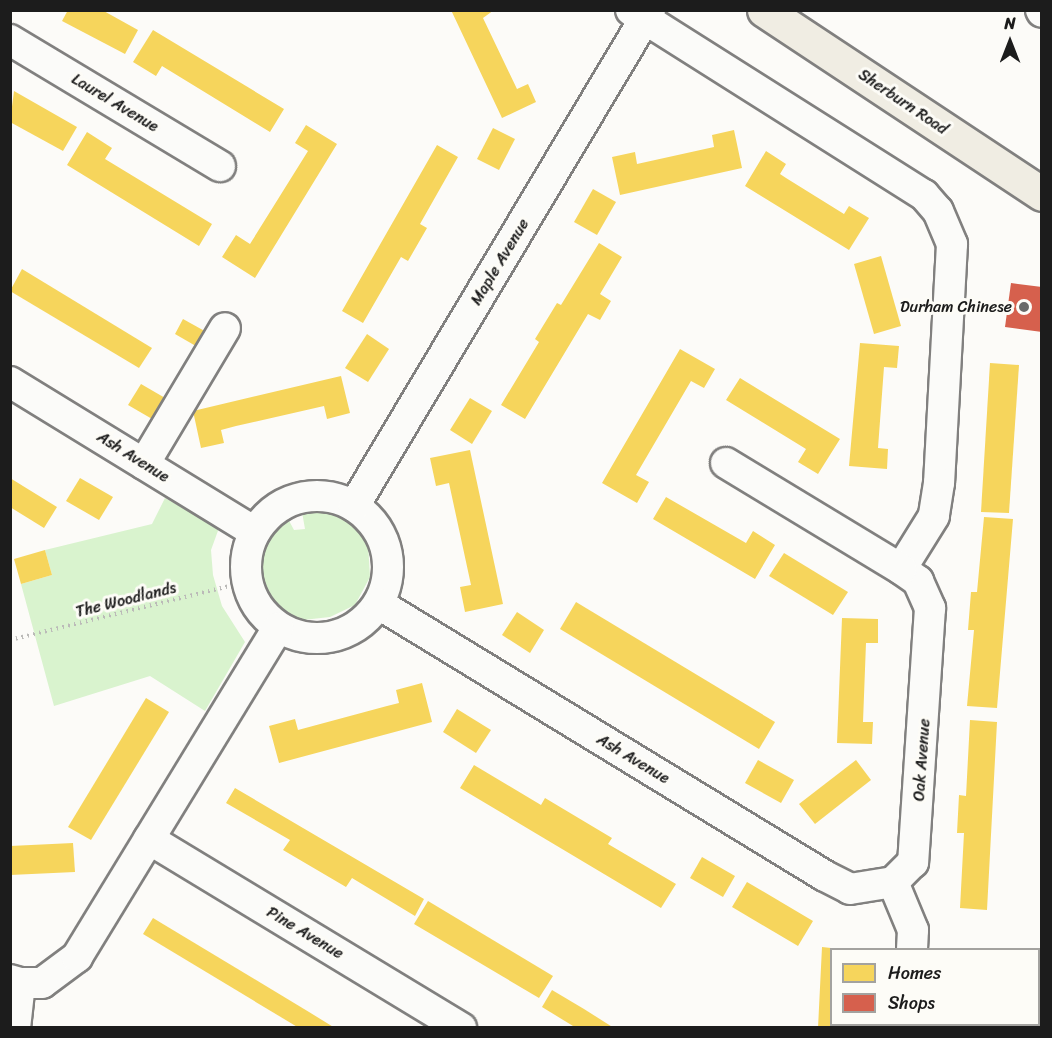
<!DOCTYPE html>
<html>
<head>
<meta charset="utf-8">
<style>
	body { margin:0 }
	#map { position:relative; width:1052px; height:1038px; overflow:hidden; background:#fcfbf8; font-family:Sriracha,sans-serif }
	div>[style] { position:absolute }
	.green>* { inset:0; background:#d9f3ce }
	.homes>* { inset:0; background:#f6d55c }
	.shops>* { inset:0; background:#d6604d }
	.path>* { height:4px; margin-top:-2px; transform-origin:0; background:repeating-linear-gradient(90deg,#bbbab8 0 1.5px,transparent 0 6px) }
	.roads { filter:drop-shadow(2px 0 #81807f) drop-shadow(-2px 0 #81807f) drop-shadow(0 2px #81807f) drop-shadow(0 -2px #81807f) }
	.minor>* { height:30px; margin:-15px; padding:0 15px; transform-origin:15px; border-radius:15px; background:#fbfbf9 }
	.minor>.ring { margin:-15px; padding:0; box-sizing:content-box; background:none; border:30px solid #fbfbf9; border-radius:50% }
	.major>* { height:33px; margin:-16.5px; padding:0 16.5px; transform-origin:16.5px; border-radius:16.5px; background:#f0ede3 }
	.dots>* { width:16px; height:16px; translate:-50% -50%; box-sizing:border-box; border:3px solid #fdfcf7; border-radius:50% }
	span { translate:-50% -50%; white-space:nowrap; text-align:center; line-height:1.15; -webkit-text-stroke:6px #fdfcf7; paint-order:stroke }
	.street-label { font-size:16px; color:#1c1c1c }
	.poi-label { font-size:16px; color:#1c1c1c }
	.right { translate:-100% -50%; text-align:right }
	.frame { position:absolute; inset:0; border:12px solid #1c1c1c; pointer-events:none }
	.legend { position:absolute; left:830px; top:948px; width:210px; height:78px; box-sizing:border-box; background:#fdfcf7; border:2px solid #a3a29f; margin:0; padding:8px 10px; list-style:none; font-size:18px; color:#1c1c1c }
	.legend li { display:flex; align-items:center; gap:12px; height:30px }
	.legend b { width:30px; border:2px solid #a3a29f }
	.north { position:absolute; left:980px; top:12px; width:60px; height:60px; -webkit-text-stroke:4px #fdfcf7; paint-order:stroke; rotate:0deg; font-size:16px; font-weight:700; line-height:24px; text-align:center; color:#1c1c1c }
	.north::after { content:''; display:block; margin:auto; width:21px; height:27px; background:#1c1c1c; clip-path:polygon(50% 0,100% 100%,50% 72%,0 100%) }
</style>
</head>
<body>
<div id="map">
	<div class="green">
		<div style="clip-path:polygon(165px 498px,219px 528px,211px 550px,213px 575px,222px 606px,245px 642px,205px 711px,150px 676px,54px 706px,21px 584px,52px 575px,45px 550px,152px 524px)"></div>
		<div style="clip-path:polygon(321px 509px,354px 525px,368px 543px,370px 577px,355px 605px,330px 617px,303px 620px,287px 614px,264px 589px,259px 574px,259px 549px,286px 515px,294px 530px,305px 529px,302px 512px)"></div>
	</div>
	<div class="homes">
		<div style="clip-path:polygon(68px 10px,102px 10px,138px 30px,125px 54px,62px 21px)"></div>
		<div style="clip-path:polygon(451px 10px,494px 10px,483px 18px,517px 89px,528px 84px,536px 102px,502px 118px)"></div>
		<div style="clip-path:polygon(153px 30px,284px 109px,270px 132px,162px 66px,156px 76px,133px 62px)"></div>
		<div style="clip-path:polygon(14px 91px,77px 127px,63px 151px,10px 122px)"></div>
		<div style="clip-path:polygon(306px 125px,337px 144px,255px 278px,222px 257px,236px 235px,250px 244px,308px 151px,295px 143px)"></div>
		<div style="clip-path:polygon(493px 128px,515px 139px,499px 170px,477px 159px)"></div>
		<div style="clip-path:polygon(734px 130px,742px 168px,620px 195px,612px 157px,635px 152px,637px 164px,714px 147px,712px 135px)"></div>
		<div style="clip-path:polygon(87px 132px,112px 148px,105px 159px,212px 224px,199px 246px,67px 165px)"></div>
		<div style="clip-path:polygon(437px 145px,458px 157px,420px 224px,427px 228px,408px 261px,401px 257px,363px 323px,342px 311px)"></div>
		<div style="clip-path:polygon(766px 151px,786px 164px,780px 174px,786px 178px,844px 214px,849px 206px,869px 218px,849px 250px,745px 186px)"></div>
		<div style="clip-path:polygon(593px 189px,616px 202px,597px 235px,574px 222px)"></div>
		<div style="clip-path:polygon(599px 243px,622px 257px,600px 294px,611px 301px,600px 320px,588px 314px,525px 419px,501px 405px,539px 342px,535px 339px,557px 303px,561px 305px)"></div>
		<div style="clip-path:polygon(881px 256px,901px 326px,874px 334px,854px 264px)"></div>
		<div style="clip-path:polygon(22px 269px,152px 348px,139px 368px,10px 291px)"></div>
		<div style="clip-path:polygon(183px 319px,210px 334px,201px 349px,175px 334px)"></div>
		<div style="clip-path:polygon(367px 334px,389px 349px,368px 382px,345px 368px)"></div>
		<div style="clip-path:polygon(860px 343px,899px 346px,897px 368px,884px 367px,878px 448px,888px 449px,887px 469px,849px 466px)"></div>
		<div style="clip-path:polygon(680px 349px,715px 369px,704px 388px,691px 381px,636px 475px,649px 482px,637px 503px,602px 483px)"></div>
		<div style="clip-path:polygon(990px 363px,1019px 365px,1009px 513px,981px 512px)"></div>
		<div style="clip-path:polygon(341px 376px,350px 413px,327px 419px,324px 406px,236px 426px,221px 430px,224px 443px,201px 448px,193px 411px)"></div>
		<div style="clip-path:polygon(740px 378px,840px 439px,818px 474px,798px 462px,806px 449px,726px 400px)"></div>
		<div style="clip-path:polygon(141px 384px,172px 402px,159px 423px,128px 405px)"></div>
		<div style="clip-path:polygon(470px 398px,492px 411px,472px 444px,450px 430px)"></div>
		<div style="clip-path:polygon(470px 450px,503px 604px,465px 612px,460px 587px,471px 585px,449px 483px,436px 486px,430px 458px)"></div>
		<div style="clip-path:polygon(10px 478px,57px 507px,44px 528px,10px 507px)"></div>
		<div style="clip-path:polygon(80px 478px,113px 497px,99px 520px,66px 501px)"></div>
		<div style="clip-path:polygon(666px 497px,746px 543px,753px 531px,775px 545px,755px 579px,653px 519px)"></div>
		<div style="clip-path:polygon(984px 517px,1013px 519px,997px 708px,967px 706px,974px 630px,968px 630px,971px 592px,977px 592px)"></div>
		<div style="clip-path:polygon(45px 550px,52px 575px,21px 584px,14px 559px)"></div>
		<div style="clip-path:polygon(784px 553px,848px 592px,833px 615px,769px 576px)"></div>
		<div style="clip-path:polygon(576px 602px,775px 722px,759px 749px,560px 629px)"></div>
		<div style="clip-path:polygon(517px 612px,544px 630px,530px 653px,502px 635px)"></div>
		<div style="clip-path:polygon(842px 618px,878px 619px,878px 643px,866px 643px,863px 722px,873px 722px,872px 744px,837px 743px)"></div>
		<div style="clip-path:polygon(422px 683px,432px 722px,279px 763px,269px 726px,295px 719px,298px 730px,387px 706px,399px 703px,396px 690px)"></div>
		<div style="clip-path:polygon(146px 698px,169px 712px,91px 840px,68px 827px)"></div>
		<div style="clip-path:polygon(457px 709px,491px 730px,476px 753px,443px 732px)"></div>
		<div style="clip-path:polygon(970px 720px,997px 722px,987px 910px,960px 908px,964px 833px,957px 833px,959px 795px,966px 796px)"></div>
		<div style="clip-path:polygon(758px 760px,794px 780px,781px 803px,745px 783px)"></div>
		<div style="clip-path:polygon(856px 760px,871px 780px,815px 824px,799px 804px)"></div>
		<div style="clip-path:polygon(474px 765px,541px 805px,545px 798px,612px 838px,608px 844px,676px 884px,661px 908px,460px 788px)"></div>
		<div style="clip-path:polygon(235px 788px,424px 899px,415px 916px,352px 878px,346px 887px,283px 850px,290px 840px,226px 803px)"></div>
		<div style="clip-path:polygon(73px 843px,75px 872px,10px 875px,10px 846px)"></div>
		<div style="clip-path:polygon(702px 857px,735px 876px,723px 897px,690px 878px)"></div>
		<div style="clip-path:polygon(747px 882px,813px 921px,798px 946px,732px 907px)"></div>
		<div style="clip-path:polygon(428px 901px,553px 976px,539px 998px,414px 924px)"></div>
		<div style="clip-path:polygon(153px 918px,309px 1012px,335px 1028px,299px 1028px,143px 934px)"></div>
		<div style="clip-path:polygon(822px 947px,831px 948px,831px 1024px,844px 1028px,818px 1028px)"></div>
		<div style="clip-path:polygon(552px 990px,584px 1009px,614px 1028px,573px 1026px,542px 1007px)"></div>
		<div style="clip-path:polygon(953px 1024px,982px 1024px,953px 1028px)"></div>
	</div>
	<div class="shops">
		<div style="clip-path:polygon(1011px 283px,1042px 287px,1042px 332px,1005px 327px)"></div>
	</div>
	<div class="path">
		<div style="left:10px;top:640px;width:244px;rotate:-13.8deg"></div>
	</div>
	<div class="roads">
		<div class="minor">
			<div style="left:631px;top:10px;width:347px;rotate:32.3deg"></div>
			<div style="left:924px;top:195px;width:21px;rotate:49deg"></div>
			<div style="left:938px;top:211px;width:36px;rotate:67deg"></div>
			<div style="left:952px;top:244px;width:239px;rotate:93.1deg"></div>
			<div style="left:939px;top:483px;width:33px;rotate:99deg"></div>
			<div style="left:934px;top:516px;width:62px;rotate:121.9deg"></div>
			<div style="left:901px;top:569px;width:21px;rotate:35deg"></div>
			<div style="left:918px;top:581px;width:30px;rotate:66deg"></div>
			<div style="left:930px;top:608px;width:255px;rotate:93.8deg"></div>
			<div style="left:913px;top:862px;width:28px;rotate:135deg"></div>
			<div style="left:893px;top:882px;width:52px;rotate:67.4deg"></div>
			<div style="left:913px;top:930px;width:20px;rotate:93deg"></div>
			<div style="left:1041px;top:10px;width:2px;rotate:63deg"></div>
			<div style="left:10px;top:40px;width:245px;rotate:31deg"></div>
			<div style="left:10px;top:382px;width:287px;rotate:31.5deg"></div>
			<div style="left:726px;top:463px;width:205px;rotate:31.2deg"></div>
			<div style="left:144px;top:464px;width:158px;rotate:-59.2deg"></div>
			<div class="ring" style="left:246px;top:496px;width:112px;height:112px"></div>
			<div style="left:354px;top:506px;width:578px;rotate:-59.17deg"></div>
			<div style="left:379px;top:604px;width:522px;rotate:31.38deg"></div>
			<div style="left:825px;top:876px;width:28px;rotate:27deg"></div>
			<div style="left:850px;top:889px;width:44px;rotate:-9.2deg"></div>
			<div style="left:149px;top:839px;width:365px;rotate:31.2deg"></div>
			<div style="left:10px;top:980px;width:10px;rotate:17deg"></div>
			<div style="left:20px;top:983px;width:45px;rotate:96.3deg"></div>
			<div style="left:20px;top:983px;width:22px"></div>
			<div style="left:42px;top:983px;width:44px;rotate:-36.6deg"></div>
			<div style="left:77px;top:957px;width:386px;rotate:-58.6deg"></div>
			<div style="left:906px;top:1028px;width:4px;rotate:-76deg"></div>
		</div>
		<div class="major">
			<div style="left:764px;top:10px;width:333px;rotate:33.5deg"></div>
		</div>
	</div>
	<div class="dots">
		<div style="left:1024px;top:307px;background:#6a6a69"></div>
	</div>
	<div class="street-label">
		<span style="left:903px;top:102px;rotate:34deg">Sherburn Road</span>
		<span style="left:115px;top:103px;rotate:31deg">Laurel Avenue</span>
		<span style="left:500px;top:262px;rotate:-59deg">Maple Avenue</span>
		<span style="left:133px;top:457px;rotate:32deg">Ash Avenue</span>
		<span style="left:126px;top:600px;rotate:-14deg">The Woodlands</span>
		<span style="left:633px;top:759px;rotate:31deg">Ash Avenue</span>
		<span style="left:922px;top:760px;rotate:-86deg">Oak Avenue</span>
		<span style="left:305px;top:933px;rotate:31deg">Pine Avenue</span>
	</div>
	<div class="poi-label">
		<span class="right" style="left:1012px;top:307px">Durham Chinese</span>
	</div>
	<div class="frame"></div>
	<ul class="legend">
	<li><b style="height:16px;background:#f6d55c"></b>Homes</li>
	<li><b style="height:16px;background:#d6604d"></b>Shops</li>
	</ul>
	<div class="north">N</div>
</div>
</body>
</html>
